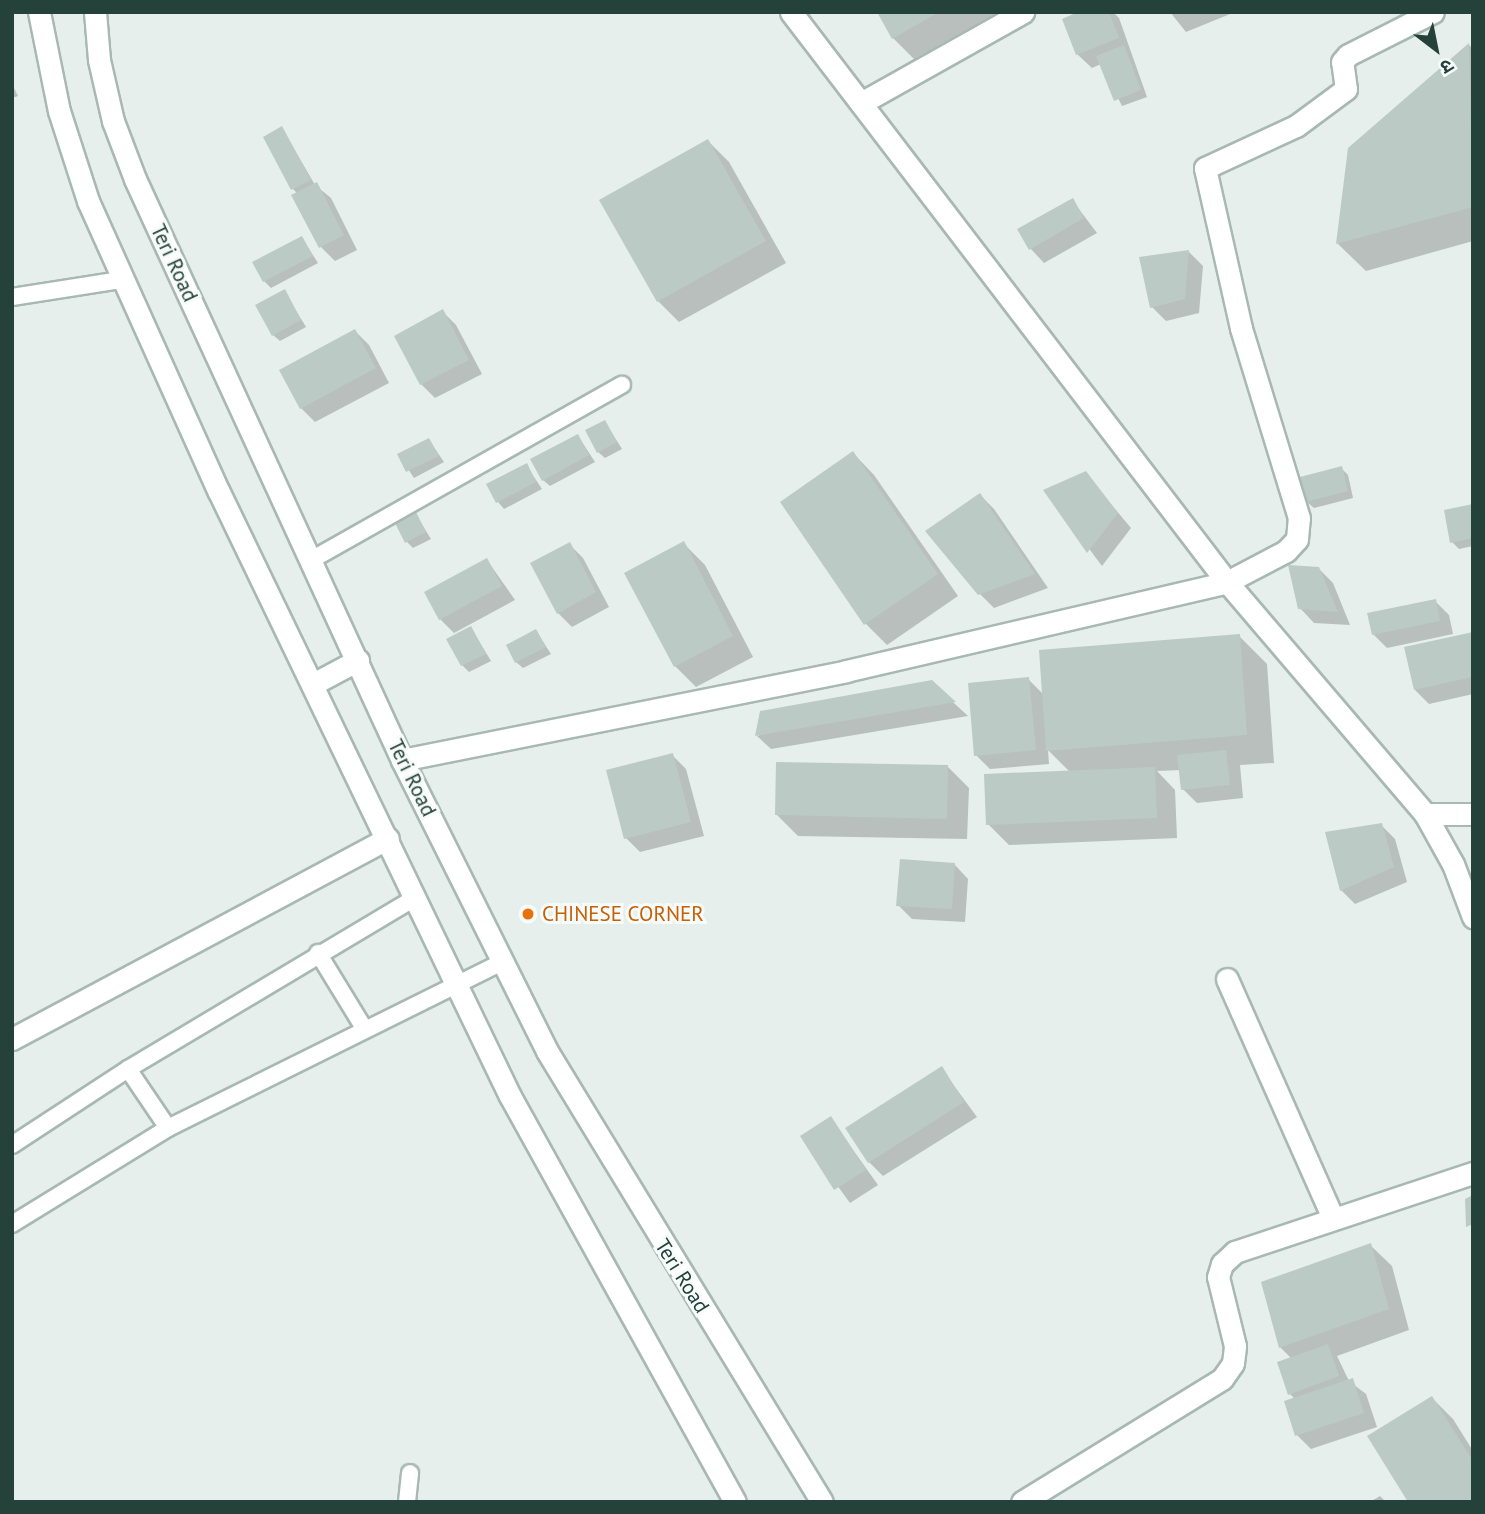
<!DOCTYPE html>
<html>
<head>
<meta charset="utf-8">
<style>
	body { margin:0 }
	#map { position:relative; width:1485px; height:1514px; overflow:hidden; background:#e6efeb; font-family:"PT Sans","Noto Sans Devanagari",sans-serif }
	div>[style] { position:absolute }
	.shadow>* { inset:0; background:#0003 }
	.building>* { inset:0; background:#bbcac4 }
	.roads { filter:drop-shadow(2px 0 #a8b8b2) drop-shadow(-2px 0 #a8b8b2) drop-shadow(0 2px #a8b8b2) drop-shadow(0 -2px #a8b8b2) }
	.service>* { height:16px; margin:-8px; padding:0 8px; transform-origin:8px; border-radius:8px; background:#fff }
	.minor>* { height:21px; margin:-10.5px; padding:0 10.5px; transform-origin:10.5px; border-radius:10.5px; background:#fff }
	.tertiary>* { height:21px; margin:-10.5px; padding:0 10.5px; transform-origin:10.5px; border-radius:10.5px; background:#fff }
	.dots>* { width:19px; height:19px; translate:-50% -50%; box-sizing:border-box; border:4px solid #f7fbf9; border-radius:50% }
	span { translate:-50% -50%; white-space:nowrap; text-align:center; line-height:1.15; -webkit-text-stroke:6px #f7fbf9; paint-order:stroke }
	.street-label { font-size:21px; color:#24423a }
	.food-label { font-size:21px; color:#c56008 }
	.left { translate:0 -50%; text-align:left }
	.frame { position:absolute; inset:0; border:14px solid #24423a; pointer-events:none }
	.north { position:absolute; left:1401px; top:14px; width:70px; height:70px; -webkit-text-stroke:5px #f7fbf9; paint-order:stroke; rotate:148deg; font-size:19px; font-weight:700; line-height:28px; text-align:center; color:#24423a }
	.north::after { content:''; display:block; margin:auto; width:24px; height:32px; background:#24423a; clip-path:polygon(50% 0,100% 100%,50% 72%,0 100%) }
</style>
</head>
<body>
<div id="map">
	<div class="shadow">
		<div style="clip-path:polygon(879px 12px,998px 12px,914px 59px,893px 38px)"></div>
		<div style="clip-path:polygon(1083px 12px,1113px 12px,1119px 18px,1147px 97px,1122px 106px,1101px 64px,1092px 68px,1077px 54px)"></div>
		<div style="clip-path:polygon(1170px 12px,1235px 12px,1186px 32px)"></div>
		<div style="clip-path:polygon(1469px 45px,1473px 49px,1473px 241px,1366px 271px,1338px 244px,1350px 149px)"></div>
		<div style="clip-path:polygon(12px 84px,18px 96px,12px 98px)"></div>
		<div style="clip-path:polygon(282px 128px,315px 185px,331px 198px,357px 250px,335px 261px,321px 247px,294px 196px,298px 194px,293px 189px)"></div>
		<div style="clip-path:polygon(708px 141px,729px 162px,786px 263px,679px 322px,658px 301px)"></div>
		<div style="clip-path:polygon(1072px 200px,1097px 233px,1044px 263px,1030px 248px)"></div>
		<div style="clip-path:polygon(302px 238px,318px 263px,271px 288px,264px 281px)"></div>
		<div style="clip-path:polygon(1189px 252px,1203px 266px,1199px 313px,1166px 321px,1152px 307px)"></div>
		<div style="clip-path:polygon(284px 291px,306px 327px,280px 341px,273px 335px)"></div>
		<div style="clip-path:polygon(442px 311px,456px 325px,482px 374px,435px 398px,421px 384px,396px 336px)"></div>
		<div style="clip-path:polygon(355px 331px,369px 345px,389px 383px,315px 422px,301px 408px)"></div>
		<div style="clip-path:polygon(605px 422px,622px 449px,605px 458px,598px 452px)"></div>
		<div style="clip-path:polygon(578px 436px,595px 462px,550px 486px,543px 480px)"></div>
		<div style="clip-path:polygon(429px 440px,444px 462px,414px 478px,399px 455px)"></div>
		<div style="clip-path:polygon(853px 453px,874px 475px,958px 596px,887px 645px,866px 624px)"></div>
		<div style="clip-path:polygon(526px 465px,542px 489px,504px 509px,498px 502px)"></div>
		<div style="clip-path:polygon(1341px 468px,1348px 475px,1353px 498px,1314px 508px,1307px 502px)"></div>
		<div style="clip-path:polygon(1085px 473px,1131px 528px,1102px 566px,1046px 491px)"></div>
		<div style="clip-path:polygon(980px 495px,994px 509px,1048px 588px,994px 608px,980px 594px)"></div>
		<div style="clip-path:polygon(1473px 506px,1473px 546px,1459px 549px,1452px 542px)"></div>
		<div style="clip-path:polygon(413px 510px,431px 539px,413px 548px,407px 542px)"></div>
		<div style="clip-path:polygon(683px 543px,705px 565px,753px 657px,696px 687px,675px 666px)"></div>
		<div style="clip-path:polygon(569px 544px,583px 558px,609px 607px,572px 627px,558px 613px)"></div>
		<div style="clip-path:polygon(487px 560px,515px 600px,454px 633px,440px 619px)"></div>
		<div style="clip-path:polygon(1319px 569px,1333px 583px,1350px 625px,1314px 623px,1300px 608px)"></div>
		<div style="clip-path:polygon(1435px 601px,1449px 615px,1453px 634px,1387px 648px,1373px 634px)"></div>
		<div style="clip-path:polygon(471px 628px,491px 661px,469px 672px,462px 665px)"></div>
		<div style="clip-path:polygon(536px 631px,551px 654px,523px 668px,516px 662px)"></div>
		<div style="clip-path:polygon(1473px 634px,1473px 694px,1429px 704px,1415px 690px)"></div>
		<div style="clip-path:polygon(1239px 636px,1267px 664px,1274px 763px,1240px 765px,1243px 798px,1197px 803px,1183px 789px,1181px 770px,1157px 771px,1175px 790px,1177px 838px,1009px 845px,988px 824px,1070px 772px,1048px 750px,1049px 764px,990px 769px,976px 755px,1028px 679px,1044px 695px)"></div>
		<div style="clip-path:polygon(931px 682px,968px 716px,771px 749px,757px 736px)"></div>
		<div style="clip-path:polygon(672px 755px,686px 769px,704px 836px,640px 852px,626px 838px)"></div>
		<div style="clip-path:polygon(948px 767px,969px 788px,967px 839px,798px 836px,777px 815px)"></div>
		<div style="clip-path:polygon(1381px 825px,1395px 839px,1407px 882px,1355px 904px,1341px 890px)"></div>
		<div style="clip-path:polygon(954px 864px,968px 879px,965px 922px,912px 919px,898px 905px)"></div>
		<div style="clip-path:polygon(941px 1068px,977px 1117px,883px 1176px,869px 1162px)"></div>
		<div style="clip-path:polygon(831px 1119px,878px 1185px,850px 1203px,802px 1137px)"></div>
		<div style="clip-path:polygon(1370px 1245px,1392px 1266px,1409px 1330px,1337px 1356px,1349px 1381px,1366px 1394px,1377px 1427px,1311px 1449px,1297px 1435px,1295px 1399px,1290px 1394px,1292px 1359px,1280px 1347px)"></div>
		<div style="clip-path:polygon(1432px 1398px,1453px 1419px,1473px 1451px,1473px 1502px)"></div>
		<div style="clip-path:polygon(1380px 1496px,1386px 1502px,1370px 1502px)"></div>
	</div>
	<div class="building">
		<div style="clip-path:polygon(877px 12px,939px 12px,892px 39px)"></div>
		<div style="clip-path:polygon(1078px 12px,1109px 12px,1119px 38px,1076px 55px,1062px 19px)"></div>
		<div style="clip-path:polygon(1469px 43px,1473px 207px,1336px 244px,1348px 148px)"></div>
		<div style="clip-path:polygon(1124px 45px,1141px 90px,1114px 101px,1096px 56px)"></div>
		<div style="clip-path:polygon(282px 126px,311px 180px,291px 190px,263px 137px)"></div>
		<div style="clip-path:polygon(708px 139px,766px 241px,657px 302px,599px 200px)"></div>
		<div style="clip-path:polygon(317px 182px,344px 235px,319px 248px,291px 195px)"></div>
		<div style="clip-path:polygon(1073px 198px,1084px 218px,1029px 250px,1017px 229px)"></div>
		<div style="clip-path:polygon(302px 236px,313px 256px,263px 282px,252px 262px)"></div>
		<div style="clip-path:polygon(1189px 250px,1185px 299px,1150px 308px,1139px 257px)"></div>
		<div style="clip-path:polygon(285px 289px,301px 320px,272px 336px,255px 305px)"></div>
		<div style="clip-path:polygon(443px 309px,469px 360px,420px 385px,394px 336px)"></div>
		<div style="clip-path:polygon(355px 329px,376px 368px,300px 409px,279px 370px)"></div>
		<div style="clip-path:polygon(605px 420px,617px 442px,597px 453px,585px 430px)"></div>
		<div style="clip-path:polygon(578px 434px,589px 455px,542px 481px,530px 459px)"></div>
		<div style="clip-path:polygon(429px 438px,439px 456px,406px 472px,397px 454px)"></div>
		<div style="clip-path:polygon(853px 451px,938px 574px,864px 625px,780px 502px)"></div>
		<div style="clip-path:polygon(527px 463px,536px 482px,496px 503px,486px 484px)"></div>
		<div style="clip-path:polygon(1342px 466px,1348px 491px,1306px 502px,1300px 477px)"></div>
		<div style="clip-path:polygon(1086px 471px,1118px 513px,1087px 553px,1043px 490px)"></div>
		<div style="clip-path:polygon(980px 493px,1035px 574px,978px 595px,925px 531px)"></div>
		<div style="clip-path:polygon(1473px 504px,1473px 538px,1450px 543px,1444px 510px)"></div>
		<div style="clip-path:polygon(414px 508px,426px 532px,405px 543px,393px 519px)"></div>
		<div style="clip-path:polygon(684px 541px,733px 636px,674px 667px,624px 573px)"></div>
		<div style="clip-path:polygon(570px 542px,596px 592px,557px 614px,530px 563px)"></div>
		<div style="clip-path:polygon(487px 558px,502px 586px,439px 620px,424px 592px)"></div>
		<div style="clip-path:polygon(1288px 565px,1319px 567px,1338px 612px,1298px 609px)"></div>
		<div style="clip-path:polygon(1436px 599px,1440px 621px,1372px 635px,1367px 613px)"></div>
		<div style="clip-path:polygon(471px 626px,486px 654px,461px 666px,446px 639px)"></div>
		<div style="clip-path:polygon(536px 629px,546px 647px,515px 663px,506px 645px)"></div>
		<div style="clip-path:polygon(1473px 632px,1473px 677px,1414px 690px,1404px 647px)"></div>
		<div style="clip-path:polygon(1240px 634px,1247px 735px,1046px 751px,1039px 650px)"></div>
		<div style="clip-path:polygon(1029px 677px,1036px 750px,974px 756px,968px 683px)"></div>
		<div style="clip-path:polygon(932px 680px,956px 702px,755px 736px,760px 711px)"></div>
		<div style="clip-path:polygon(1226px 750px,1230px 785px,1181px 790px,1177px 755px)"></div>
		<div style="clip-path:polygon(673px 753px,691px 822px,624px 839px,606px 770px)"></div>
		<div style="clip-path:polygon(776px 762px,948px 765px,947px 819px,775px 815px)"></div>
		<div style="clip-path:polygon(1155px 767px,1157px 818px,986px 825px,984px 774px)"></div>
		<div style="clip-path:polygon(1382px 823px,1394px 867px,1340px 891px,1325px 832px)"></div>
		<div style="clip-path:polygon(900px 859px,955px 863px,952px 909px,896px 906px)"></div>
		<div style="clip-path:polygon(942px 1066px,964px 1102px,868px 1163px,845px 1128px)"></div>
		<div style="clip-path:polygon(831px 1116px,866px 1170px,834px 1190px,800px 1136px)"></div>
		<div style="clip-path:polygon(1473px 1195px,1473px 1224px,1466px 1227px,1465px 1199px)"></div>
		<div style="clip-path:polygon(1371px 1243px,1389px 1309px,1279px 1348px,1261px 1282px)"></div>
		<div style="clip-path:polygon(1328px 1344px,1339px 1376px,1288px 1395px,1277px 1362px)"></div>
		<div style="clip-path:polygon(1353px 1378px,1364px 1413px,1295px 1436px,1284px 1401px)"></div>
		<div style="clip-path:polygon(1432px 1396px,1473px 1461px,1473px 1502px,1408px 1502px,1367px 1436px)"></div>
	</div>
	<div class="roads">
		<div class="service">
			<div style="left:12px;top:297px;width:110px;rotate:-8.9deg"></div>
			<div style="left:311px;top:560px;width:357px;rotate:-29.4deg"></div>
			<div style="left:318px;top:953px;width:88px;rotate:58.5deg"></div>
			<div style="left:128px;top:1069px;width:71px;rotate:55.9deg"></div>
			<div style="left:12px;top:1145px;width:139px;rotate:-33.2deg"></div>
			<div style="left:128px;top:1069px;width:334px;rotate:-30.8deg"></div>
			<div style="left:12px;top:1224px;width:183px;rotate:-31.6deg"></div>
			<div style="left:168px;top:1128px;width:374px;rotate:-26.4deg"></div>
			<div style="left:407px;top:1502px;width:29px;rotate:-84deg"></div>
		</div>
		<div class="minor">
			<div style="left:791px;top:12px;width:718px;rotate:52.59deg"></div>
			<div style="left:1227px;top:582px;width:305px;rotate:49.5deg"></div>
			<div style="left:1425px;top:814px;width:57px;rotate:60.8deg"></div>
			<div style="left:1453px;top:864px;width:57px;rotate:69.3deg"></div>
			<div style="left:861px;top:103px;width:186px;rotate:-29.3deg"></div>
			<div style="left:402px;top:760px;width:453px;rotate:-11.3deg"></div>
			<div style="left:846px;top:671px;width:391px;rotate:-13.1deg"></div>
			<div style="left:1227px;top:582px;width:67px;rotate:-27.7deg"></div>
			<div style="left:1286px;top:551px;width:16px;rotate:-47deg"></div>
			<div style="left:1297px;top:539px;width:21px;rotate:-85deg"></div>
			<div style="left:1299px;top:518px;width:199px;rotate:-107deg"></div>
			<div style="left:1241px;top:328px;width:164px;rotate:-102.7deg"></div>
			<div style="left:1205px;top:168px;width:100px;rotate:-24.8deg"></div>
			<div style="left:1296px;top:126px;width:62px;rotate:-36.5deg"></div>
			<div style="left:1346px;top:89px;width:27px;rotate:-98deg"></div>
			<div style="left:1342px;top:62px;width:9px;rotate:-49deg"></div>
			<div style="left:1348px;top:55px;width:95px;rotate:-26.8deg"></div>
			<div style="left:1425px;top:814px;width:48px"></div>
			<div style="left:1227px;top:979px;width:261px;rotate:66.1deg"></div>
			<div style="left:12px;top:1039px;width:426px;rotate:-28.1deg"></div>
			<div style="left:1022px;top:1502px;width:235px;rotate:-31.6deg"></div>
			<div style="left:1222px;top:1379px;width:19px;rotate:-55deg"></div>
			<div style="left:1233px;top:1363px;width:17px;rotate:-83deg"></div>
			<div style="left:1235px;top:1346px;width:71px;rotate:-103.8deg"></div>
			<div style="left:1218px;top:1277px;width:14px;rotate:-73deg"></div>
			<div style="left:1222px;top:1264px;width:18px;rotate:-43deg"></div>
			<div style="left:1235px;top:1252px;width:251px;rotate:-18.4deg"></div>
		</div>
		<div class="tertiary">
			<div style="left:39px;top:12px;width:101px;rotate:78.6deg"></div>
			<div style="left:59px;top:111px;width:95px;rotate:72.1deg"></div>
			<div style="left:88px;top:201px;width:319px;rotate:65.8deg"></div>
			<div style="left:219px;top:492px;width:670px;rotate:64.28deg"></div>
			<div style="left:510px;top:1096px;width:464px;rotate:61deg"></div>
			<div style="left:95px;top:12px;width:48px;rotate:85.2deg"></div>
			<div style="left:99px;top:60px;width:63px;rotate:77.1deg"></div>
			<div style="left:113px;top:121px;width:62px;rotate:69.2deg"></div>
			<div style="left:135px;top:179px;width:639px;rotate:65.32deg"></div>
			<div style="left:402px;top:760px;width:325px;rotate:63.5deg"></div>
			<div style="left:547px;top:1051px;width:528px;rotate:58.63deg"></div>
			<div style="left:313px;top:684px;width:51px;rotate:-28.1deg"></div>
		</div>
	</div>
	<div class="dots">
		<div style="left:528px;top:914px;background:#e8710a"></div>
	</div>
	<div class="street-label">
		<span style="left:174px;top:263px;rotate:65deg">Teri Road</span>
		<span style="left:412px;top:778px;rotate:64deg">Teri Road</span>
		<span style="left:682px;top:1276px;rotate:58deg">Teri Road</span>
	</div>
	<div class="food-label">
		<span class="left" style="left:542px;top:914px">CHINESE CORNER</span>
	</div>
	<div class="frame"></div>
	<div class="north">उ</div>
</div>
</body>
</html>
